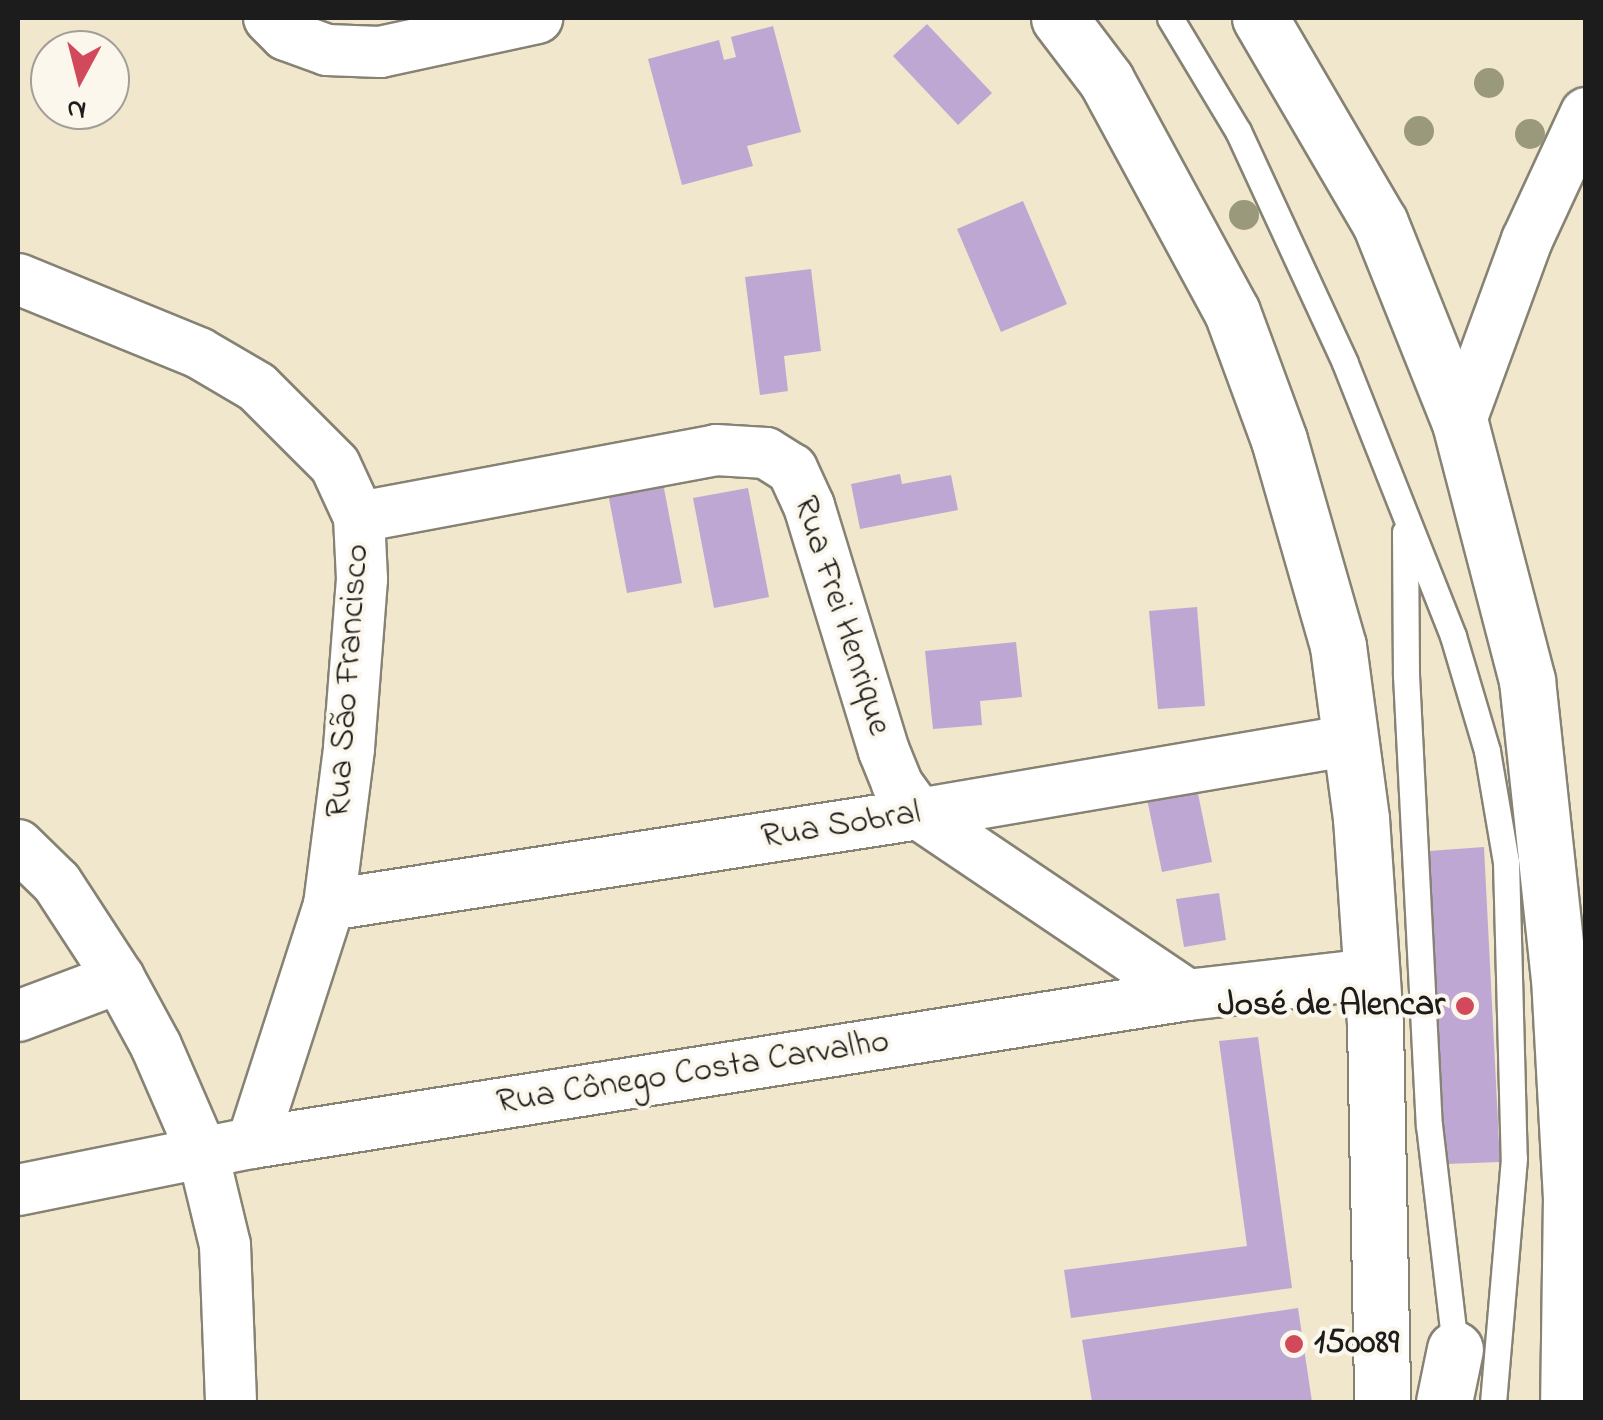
<!DOCTYPE html>
<html>
<head>
<meta charset="utf-8">
<style>
	body { margin:0 }
	#map { position:relative; width:1603px; height:1420px; overflow:hidden; background:#f0e7cc; font-family:"Indie Flower",sans-serif }
	div>[style] { position:absolute }
	.building>* { inset:0; background:#bea7d2 }
	.roads { filter:drop-shadow(2px 0 #868274) drop-shadow(-2px 0 #868274) drop-shadow(0 2px #868274) drop-shadow(0 -2px #868274) }
	.service>* { height:25px; margin:-12.5px; padding:0 12.5px; transform-origin:12.5px; border-radius:12.5px; background:#fff }
	.minor>* { height:50px; margin:-25px; padding:0 25px; transform-origin:25px; border-radius:25px; background:#fff }
	.trunk>* { height:55px; margin:-27.5px; padding:0 27.5px; transform-origin:27.5px; border-radius:27.5px; background:#fff }
	.trees>* { width:30px; height:30px; margin:-15px; border-radius:50%; background:#9a997b }
	.dots>* { width:28px; height:28px; translate:-50% -50%; box-sizing:border-box; border:5px solid #fbf7ec; border-radius:50% }
	span { translate:-50% -50%; white-space:nowrap; text-align:center; line-height:1.15; -webkit-text-stroke:8px #fbf7ec; paint-order:stroke }
	.street-label { font-size:35px; color:#1c1c1c }
	.poi-label { font-size:35px; color:#1c1c1c; font-weight:700 }
	.right { translate:-100% -50%; text-align:right }
	.left { translate:0 -50%; text-align:left }
	.frame { position:absolute; inset:0; border:20px solid #1c1c1c; pointer-events:none }
	.north { position:absolute; left:30px; top:30px; width:100px; height:100px; box-sizing:border-box; background:#fbf7ec; border:2px solid #a29f99; border-radius:50%; rotate:187deg; font-size:28px; font-weight:700; line-height:40px; text-align:center; color:#1c1c1c }
	.north::after { content:''; display:block; margin:auto; width:35px; height:45px; background:#d1495b; clip-path:polygon(50% 0,100% 100%,50% 72%,0 100%) }
</style>
</head>
<body>
<div id="map">
	<div class="building">
		<div style="clip-path:polygon(927px 24px,992px 93px,958px 125px,893px 56px)"></div>
		<div style="clip-path:polygon(773px 26px,801px 132px,747px 146px,753px 166px,682px 185px,648px 59px,719px 40px,724px 60px,736px 57px,731px 37px)"></div>
		<div style="clip-path:polygon(1023px 201px,1067px 304px,1001px 332px,957px 229px)"></div>
		<div style="clip-path:polygon(811px 269px,821px 351px,784px 356px,788px 391px,760px 395px,745px 277px)"></div>
		<div style="clip-path:polygon(900px 474px,902px 484px,951px 475px,958px 510px,860px 529px,851px 484px)"></div>
		<div style="clip-path:polygon(663px 483px,682px 583px,627px 593px,608px 493px)"></div>
		<div style="clip-path:polygon(748px 488px,769px 597px,714px 608px,693px 498px)"></div>
		<div style="clip-path:polygon(1197px 607px,1205px 706px,1158px 709px,1149px 611px)"></div>
		<div style="clip-path:polygon(1016px 642px,1022px 697px,980px 701px,982px 725px,933px 729px,925px 651px)"></div>
		<div style="clip-path:polygon(1195px 779px,1212px 862px,1162px 872px,1145px 789px)"></div>
		<div style="clip-path:polygon(1484px 847px,1500px 1162px,1446px 1164px,1429px 851px)"></div>
		<div style="clip-path:polygon(1219px 893px,1226px 940px,1184px 947px,1176px 899px)"></div>
		<div style="clip-path:polygon(1258px 1037px,1292px 1288px,1071px 1318px,1064px 1270px,1247px 1246px,1219px 1041px)"></div>
		<div style="clip-path:polygon(1298px 1308px,1312px 1402px,1092px 1402px,1082px 1340px)"></div>
	</div>
	<div class="roads">
		<div class="service">
			<div style="left:1170px;top:18px;width:132px;rotate:59deg"></div>
			<div style="left:1238px;top:131px;width:255px;rotate:65.2deg"></div>
			<div style="left:1345px;top:363px;width:294px;rotate:68.4deg"></div>
			<div style="left:1453px;top:636px;width:120px;rotate:73.5deg"></div>
			<div style="left:1487px;top:751px;width:113px;rotate:80.3deg"></div>
			<div style="left:1506px;top:862px;width:296px;rotate:88.5deg"></div>
			<div style="left:1514px;top:1158px;width:245px;rotate:94.9deg"></div>
			<div style="left:1405px;top:532px;width:143px;rotate:89.6deg"></div>
			<div style="left:1406px;top:675px;width:451px;rotate:87.1deg"></div>
			<div style="left:1429px;top:1125px;width:232px;rotate:83.3deg"></div>
		</div>
		<div class="minor">
			<div style="left:269px;top:18px;width:24px;rotate:45deg"></div>
			<div style="left:286px;top:35px;width:44px;rotate:20.1deg"></div>
			<div style="left:327px;top:50px;width:53px;rotate:2.2deg"></div>
			<div style="left:380px;top:52px;width:161px;rotate:-12.2deg"></div>
			<div style="left:18px;top:279px;width:196px;rotate:22.2deg"></div>
			<div style="left:199px;top:353px;width:67px;rotate:30.4deg"></div>
			<div style="left:257px;top:387px;width:110px;rotate:45deg"></div>
			<div style="left:335px;top:465px;width:57px;rotate:65.2deg"></div>
			<div style="left:359px;top:517px;width:62px;rotate:87.2deg"></div>
			<div style="left:362px;top:579px;width:170px;rotate:94.4deg"></div>
			<div style="left:349px;top:749px;width:157px;rotate:97.3deg"></div>
			<div style="left:329px;top:905px;width:250px;rotate:107.9deg"></div>
			<div style="left:1460px;top:423px;width:195px;rotate:-69.9deg"></div>
			<div style="left:1527px;top:240px;width:140px;rotate:-65.1deg"></div>
			<div style="left:359px;top:517px;width:363px;rotate:-10.6deg"></div>
			<div style="left:716px;top:450px;width:50px;rotate:3.4deg"></div>
			<div style="left:766px;top:453px;width:31px;rotate:32deg"></div>
			<div style="left:792px;top:469px;width:41px;rotate:65.3deg"></div>
			<div style="left:809px;top:506px;width:256px;rotate:73deg"></div>
			<div style="left:884px;top:751px;width:35px;rotate:68deg"></div>
			<div style="left:897px;top:784px;width:37px;rotate:54deg"></div>
			<div style="left:919px;top:814px;width:323px;rotate:34deg"></div>
			<div style="left:18px;top:845px;width:54px;rotate:44.3deg"></div>
			<div style="left:57px;top:883px;width:113px;rotate:56.9deg"></div>
			<div style="left:119px;top:978px;width:77px;rotate:61.4deg"></div>
			<div style="left:156px;top:1046px;width:118px;rotate:66.5deg"></div>
			<div style="left:203px;top:1154px;width:94px;rotate:76.4deg"></div>
			<div style="left:225px;top:1245px;width:157px;rotate:87.8deg"></div>
			<div style="left:329px;top:905px;width:597px;rotate:-8.77deg"></div>
			<div style="left:919px;top:814px;width:438px;rotate:-9.7deg"></div>
			<div style="left:18px;top:1016px;width:108px;rotate:-20.6deg"></div>
			<div style="left:18px;top:1190px;width:239px;rotate:-11.4deg"></div>
			<div style="left:252px;top:1143px;width:947px;rotate:-8.99deg"></div>
			<div style="left:1187px;top:995px;width:186px;rotate:-6.5deg"></div>
		</div>
		<div class="trunk">
			<div style="left:1059px;top:18px;width:78px;rotate:52.8deg"></div>
			<div style="left:1106px;top:80px;width:264px;rotate:61.5deg"></div>
			<div style="left:1232px;top:312px;width:136px;rotate:69.8deg"></div>
			<div style="left:1279px;top:440px;width:214px;rotate:74deg"></div>
			<div style="left:1338px;top:646px;width:174px;rotate:82.4deg"></div>
			<div style="left:1361px;top:818px;width:206px;rotate:86.1deg"></div>
			<div style="left:1375px;top:1024px;width:378px;rotate:88.9deg"></div>
			<div style="left:1260px;top:18px;width:238px;rotate:59.7deg"></div>
			<div style="left:1380px;top:223px;width:215px;rotate:68.2deg"></div>
			<div style="left:1460px;top:423px;width:266px;rotate:75.4deg"></div>
			<div style="left:1527px;top:680px;width:299px;rotate:83.9deg"></div>
			<div style="left:1559px;top:977px;width:219px;rotate:86.9deg"></div>
			<div style="left:1571px;top:1196px;width:206px;rotate:90.8deg"></div>
			<div style="left:1444px;top:1402px;width:54px;rotate:-78.3deg"></div>
		</div>
	</div>
	<div class="trees">
		<div style="left:1489px;top:83px"></div>
		<div style="left:1419px;top:131px"></div>
		<div style="left:1530px;top:134px"></div>
		<div style="left:1244px;top:215px"></div>
	</div>
	<div class="dots">
		<div style="left:1465px;top:1006px;background:#d1495b"></div>
		<div style="left:1294px;top:1344px;background:#d1495b"></div>
	</div>
	<div class="street-label">
		<span style="left:841px;top:616px;rotate:72deg">Rua Frei Henrique</span>
		<span style="left:349px;top:681px;rotate:-86deg">Rua São Francisco</span>
		<span style="left:841px;top:826px;rotate:-9deg">Rua Sobral</span>
		<span style="left:693px;top:1073px;rotate:-9deg">Rua Cônego Costa Carvalho</span>
	</div>
	<div class="poi-label">
		<span class="right" style="left:1445px;top:1006px">José de Alencar</span>
		<span class="left" style="left:1314px;top:1344px">150089</span>
	</div>
	<div class="frame"></div>
	<div class="north">N</div>
</div>
</body>
</html>
